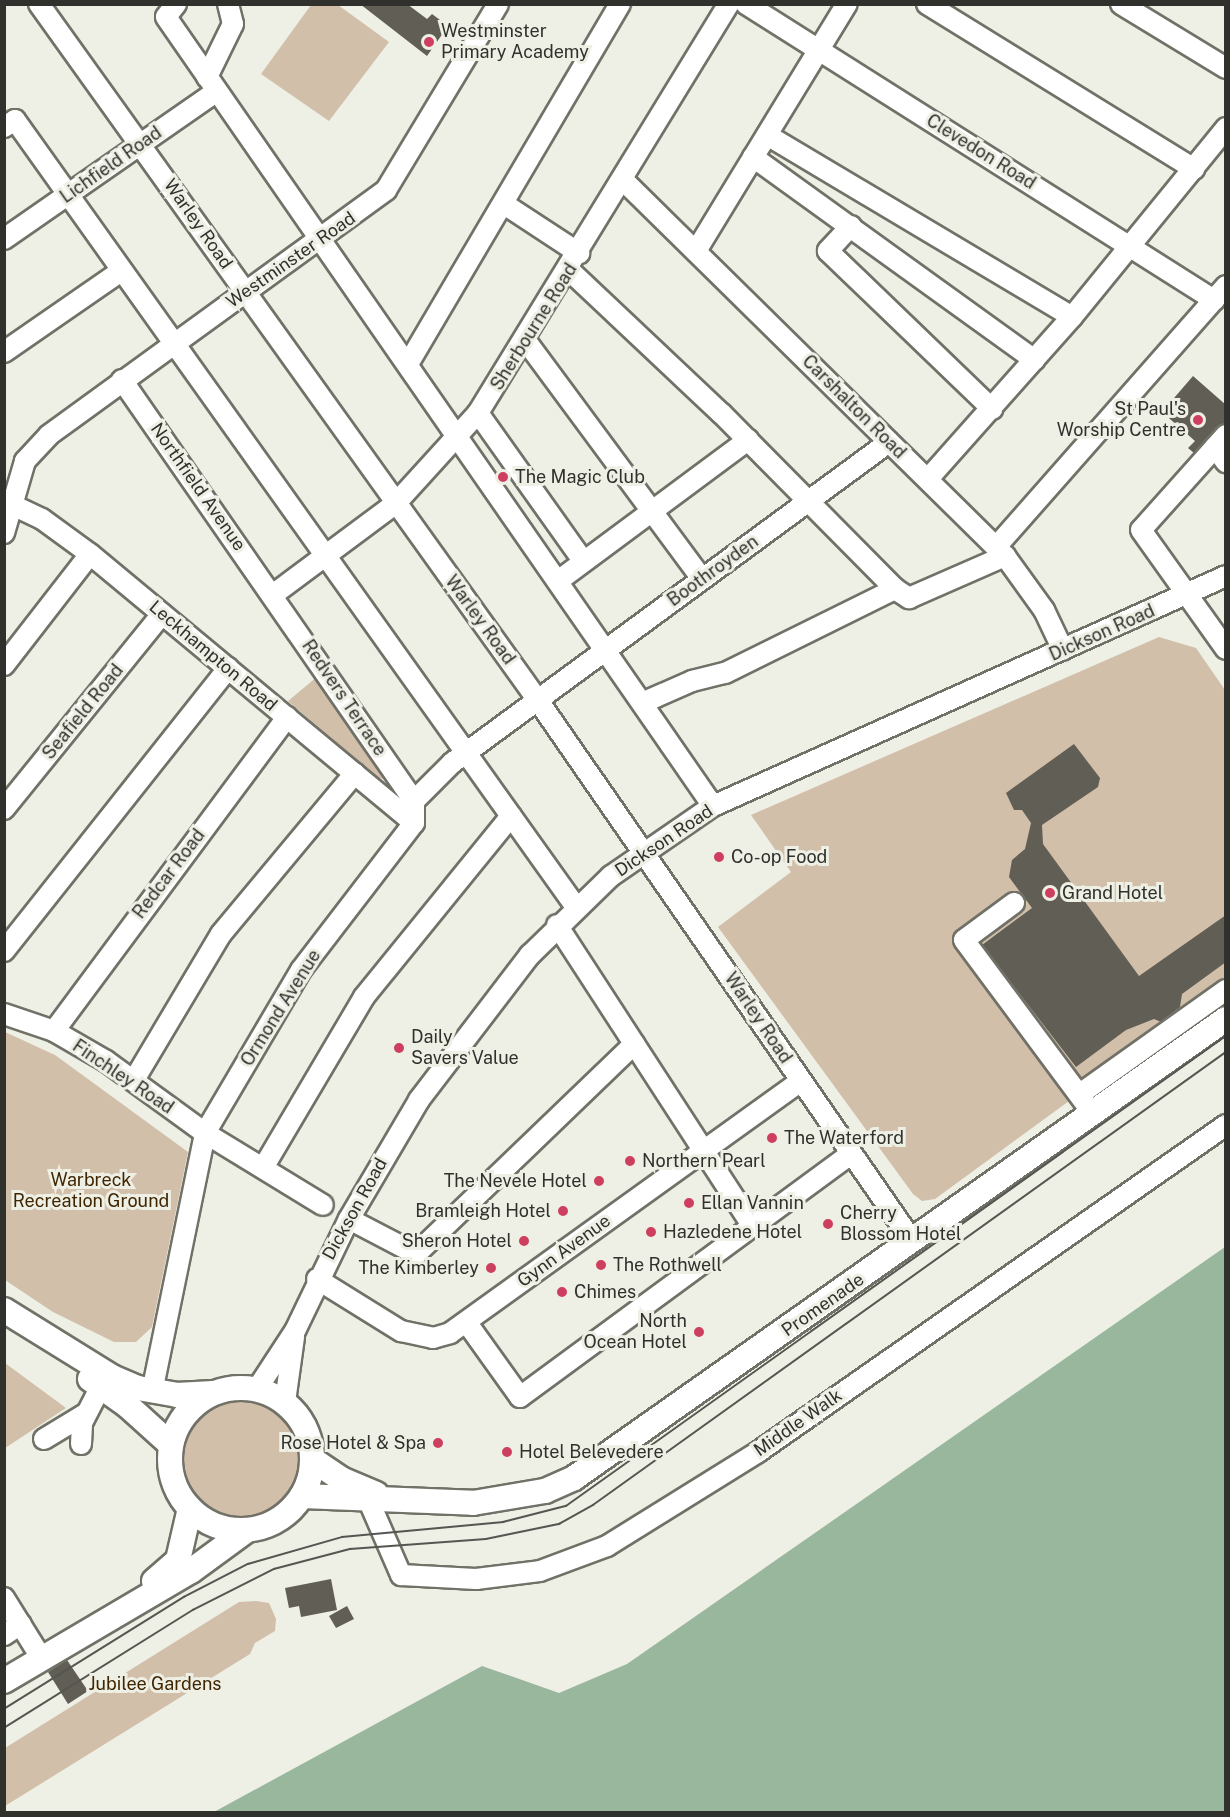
<!DOCTYPE html>
<html>
<head>
<meta charset="utf-8">
<style>
	body { margin:0 }
	#map { position:relative; width:1230px; height:1817px; overflow:hidden; background:#eeefe5; font-family:"Public Sans",sans-serif }
	div>[style] { position:absolute }
	.green>* { inset:0; background:#d2bfa9 }
	.round { border-radius:50% }
	.water>* { inset:0; background:#99b79d }
	.building>* { inset:0; background:#615e55 }
	.roads { filter:drop-shadow(2px 0 #717168) drop-shadow(-2px 0 #717168) drop-shadow(0 2px #717168) drop-shadow(0 -2px #717168) }
	.minor>* { height:20px; margin:-10px; padding:0 10px; transform-origin:10px; border-radius:10px; background:#fff }
	.major>* { height:24px; margin:-12px; padding:0 12px; transform-origin:12px; border-radius:12px; background:#fff }
	.major>.ring { margin:-12px; padding:0; box-sizing:content-box; background:none; border:24px solid #fff; border-radius:50% }
	.tram>* { height:1.5px; margin:-0.75px; padding:0 0.75px; transform-origin:0.75px; border-radius:0.75px; background:#555651 }
	.dots>* { width:16px; height:16px; translate:-50% -50%; box-sizing:border-box; border:3px solid #eeefe5; border-radius:50% }
	span { translate:-50% -50%; white-space:nowrap; text-align:center; line-height:1.15; -webkit-text-stroke:6px #eeefe5; paint-order:stroke }
	.poi-label { font-size:18px; color:#30312d }
	.left { translate:0 -50%; text-align:left }
	.right { translate:-100% -50%; text-align:right }
	.street-label { font-size:18px; color:#30312d }
	.park-label { font-size:18px; color:#402600 }
	.frame { position:absolute; inset:0; border:6px solid #30312d; pointer-events:none }
</style>
</head>
<body>
<div id="map">
	<div class="green">
		<div style="clip-path:polygon(311px 5px,338px 5px,389px 42px,329px 121px,261px 74px)"></div>
		<div style="clip-path:polygon(1159px 637px,1196px 648px,1225px 690px,1225px 987px,935px 1199px,922px 1201px,913px 1194px,718px 927px,791px 872px,751px 815px)"></div>
		<div style="clip-path:polygon(318px 676px,387px 779px,378px 778px,288px 701px)"></div>
		<div style="clip-path:polygon(5px 1032px,55px 1055px,188px 1152px,152px 1327px,136px 1342px,114px 1342px,53px 1312px,5px 1280px)"></div>
		<div style="clip-path:polygon(5px 1363px,66px 1408px,5px 1448px)"></div>
		<div class="round" style="left:181px;top:1400px;width:118px;height:118px"></div>
		<div style="clip-path:polygon(256px 1601px,269px 1603px,276px 1619px,275px 1631px,255px 1643px,250px 1654px,5px 1806px,5px 1748px,239px 1602px)"></div>
	</div>
	<div class="water">
		<div style="clip-path:polygon(1225px 1247px,1225px 1812px,214px 1812px,482px 1666px,559px 1693px,627px 1664px)"></div>
	</div>
	<div class="building">
		<div style="clip-path:polygon(360px 4px,407px 4px,427px 19px,432px 14px,448px 26px,427px 56px)"></div>
		<div style="clip-path:polygon(1193px 376px,1226px 405px,1226px 423px,1217px 427px,1194px 453px,1188px 448px,1195px 441px,1162px 412px)"></div>
		<div style="clip-path:polygon(1074px 744px,1100px 778px,1098px 787px,1042px 825px,1043px 844px,1139px 976px,1226px 915px,1226px 962px,1182px 994px,1180px 1007px,1161px 1022px,1154px 1019px,1126px 1030px,1076px 1067px,982px 945px,1032px 908px,1009px 877px,1012px 860px,1025px 849px,1031px 823px,1022px 810px,1014px 810px,1006px 793px)"></div>
		<div style="clip-path:polygon(331px 1579px,337px 1610px,301px 1617px,299px 1606px,289px 1608px,285px 1588px)"></div>
		<div style="clip-path:polygon(347px 1606px,354px 1619px,336px 1628px,329px 1616px)"></div>
		<div style="clip-path:polygon(67px 1660px,88px 1691px,68px 1704px,48px 1672px)"></div>
	</div>
	<div class="roads">
		<div class="minor">
			<div style="left:39px;top:4px;width:855px;rotate:54.38deg"></div>
			<div style="left:537px;top:699px;width:660px;rotate:55.3deg"></div>
			<div style="left:176px;top:4px;width:16px;rotate:128deg"></div>
			<div style="left:166px;top:17px;width:960px;rotate:55.27deg"></div>
			<div style="left:746px;top:4px;width:554px;rotate:32.31deg"></div>
			<div style="left:927px;top:4px;width:314px;rotate:31.7deg"></div>
			<div style="left:1121px;top:4px;width:123px;rotate:31.4deg"></div>
			<div style="left:207px;top:77px;width:59px;rotate:-63.9deg"></div>
			<div style="left:233px;top:24px;width:21px;rotate:-104deg"></div>
			<div style="left:4px;top:127px;width:13px;rotate:-32deg"></div>
			<div style="left:15px;top:120px;width:966px;rotate:54.52deg"></div>
			<div style="left:767px;top:135px;width:355px;rotate:30.8deg"></div>
			<div style="left:753px;top:157px;width:347px;rotate:35.8deg"></div>
			<div style="left:623px;top:180px;width:536px;rotate:44.55deg"></div>
			<div style="left:1005px;top:556px;width:67px;rotate:54.2deg"></div>
			<div style="left:1044px;top:610px;width:44px;rotate:64.6deg"></div>
			<div style="left:504px;top:204px;width:90px;rotate:33.2deg"></div>
			<div style="left:851px;top:226px;width:34px;rotate:133deg"></div>
			<div style="left:828px;top:251px;width:228px;rotate:43.9deg"></div>
			<div style="left:4px;top:239px;width:259px;rotate:-34.8deg"></div>
			<div style="left:696px;top:251px;width:289px;rotate:-58.6deg"></div>
			<div style="left:569px;top:270px;width:209px;rotate:43.3deg"></div>
			<div style="left:721px;top:413px;width:247px;rotate:45.3deg"></div>
			<div style="left:895px;top:589px;width:17px;rotate:33deg"></div>
			<div style="left:909px;top:598px;width:105px;rotate:-23.6deg"></div>
			<div style="left:526px;top:341px;width:296px;rotate:53.5deg"></div>
			<div style="left:4px;top:352px;width:142px;rotate:-34.7deg"></div>
			<div style="left:408px;top:364px;width:418px;rotate:-59.5deg"></div>
			<div style="left:122px;top:380px;width:512px;rotate:55.26deg"></div>
			<div style="left:478px;top:413px;width:181px;rotate:54.6deg"></div>
			<div style="left:1226px;top:435px;width:127px;rotate:131.8deg"></div>
			<div style="left:1141px;top:530px;width:146px;rotate:54.5deg"></div>
			<div style="left:1215px;top:447px;width:19px;rotate:54deg"></div>
			<div style="left:928px;top:479px;width:217px;rotate:-48.4deg"></div>
			<div style="left:1072px;top:317px;width:244px;rotate:-50.8deg"></div>
			<div style="left:4px;top:501px;width:42px;rotate:25.3deg"></div>
			<div style="left:42px;top:519px;width:59px;rotate:36.1deg"></div>
			<div style="left:90px;top:554px;width:421px;rotate:39.7deg"></div>
			<div style="left:4px;top:533px;width:75px;rotate:-73.7deg"></div>
			<div style="left:25px;top:461px;width:35px;rotate:-47deg"></div>
			<div style="left:49px;top:435px;width:417px;rotate:-36deg"></div>
			<div style="left:386px;top:190px;width:217px;rotate:-58.9deg"></div>
			<div style="left:996px;top:547px;width:348px;rotate:-48.6deg"></div>
			<div style="left:558px;top:581px;width:237px;rotate:-36.6deg"></div>
			<div style="left:274px;top:594px;width:152px;rotate:-36.7deg"></div>
			<div style="left:396px;top:503px;width:122px;rotate:-47.7deg"></div>
			<div style="left:478px;top:413px;width:480px;rotate:-58.5deg"></div>
			<div style="left:4px;top:665px;width:140px;rotate:-52.2deg"></div>
			<div style="left:642px;top:703px;width:55px;rotate:-23.7deg"></div>
			<div style="left:692px;top:681px;width:34px;rotate:-14deg"></div>
			<div style="left:725px;top:673px;width:190px;rotate:-26.3deg"></div>
			<div style="left:4px;top:809px;width:251px;rotate:-51deg"></div>
			<div style="left:1014px;top:903px;width:62px;rotate:143.5deg"></div>
			<div style="left:964px;top:940px;width:217px;rotate:53.4deg"></div>
			<div style="left:557px;top:925px;width:358px;rotate:57deg"></div>
			<div style="left:4px;top:951px;width:361px;rotate:-51.6deg"></div>
			<div style="left:4px;top:1014px;width:53px;rotate:18.8deg"></div>
			<div style="left:54px;top:1031px;width:60px;rotate:30deg"></div>
			<div style="left:106px;top:1061px;width:122px;rotate:36deg"></div>
			<div style="left:205px;top:1133px;width:138px;rotate:31.4deg"></div>
			<div style="left:54px;top:1031px;width:391px;rotate:-53.4deg"></div>
			<div style="left:134px;top:1080px;width:170px;rotate:-59.2deg"></div>
			<div style="left:221px;top:934px;width:209px;rotate:-50.2deg"></div>
			<div style="left:1080px;top:1094px;width:179px;rotate:-35.5deg"></div>
			<div style="left:263px;top:1168px;width:199px;rotate:-59.4deg"></div>
			<div style="left:364px;top:997px;width:233px;rotate:-50.9deg"></div>
			<div style="left:349px;top:1219px;width:76px;rotate:27.6deg"></div>
			<div style="left:416px;top:1254px;width:303px;rotate:-43.9deg"></div>
			<div style="left:317px;top:1279px;width:99px;rotate:31.8deg"></div>
			<div style="left:401px;top:1331px;width:33px;rotate:12deg"></div>
			<div style="left:433px;top:1338px;width:18px;rotate:-16deg"></div>
			<div style="left:450px;top:1333px;width:432px;rotate:-35.7deg"></div>
			<div style="left:467px;top:1323px;width:91px;rotate:54.4deg"></div>
			<div style="left:520px;top:1397px;width:411px;rotate:-36.3deg"></div>
			<div style="left:257px;top:1389px;width:69px;rotate:-56.8deg"></div>
			<div style="left:295px;top:1331px;width:124px;rotate:-64.3deg"></div>
			<div style="left:349px;top:1219px;width:138px;rotate:-59.5deg"></div>
			<div style="left:419px;top:1100px;width:183px;rotate:-52.6deg"></div>
			<div style="left:530px;top:955px;width:113px;rotate:-44.3deg"></div>
			<div style="left:611px;top:876px;width:124px;rotate:-34.5deg"></div>
			<div style="left:713px;top:806px;width:562px;rotate:-24.15deg"></div>
			<div style="left:152px;top:1392px;width:264px;rotate:-78.4deg"></div>
			<div style="left:205px;top:1133px;width:189px;rotate:-59.5deg"></div>
			<div style="left:301px;top:970px;width:185px;rotate:-52.5deg"></div>
			<div style="left:414px;top:823px;width:22px;rotate:-90deg"></div>
			<div style="left:414px;top:801px;width:54px;rotate:-45deg"></div>
			<div style="left:452px;top:763px;width:542px;rotate:-36.3deg"></div>
			<div style="left:285px;top:1402px;width:66px;rotate:-82.1deg"></div>
			<div style="left:44px;top:1439px;width:50px;rotate:-31.2deg"></div>
			<div style="left:81px;top:1444px;width:21px;rotate:-87deg"></div>
			<div style="left:82px;top:1423px;width:42px;rotate:-62.8deg"></div>
			<div style="left:368px;top:1499px;width:83px;rotate:66.5deg"></div>
			<div style="left:401px;top:1575px;width:75px;rotate:3.1deg"></div>
			<div style="left:476px;top:1579px;width:64px;rotate:-7.1deg"></div>
			<div style="left:540px;top:1571px;width:72px;rotate:-20.5deg"></div>
			<div style="left:607px;top:1546px;width:178px;rotate:-31.9deg"></div>
			<div style="left:758px;top:1452px;width:571px;rotate:-34.94deg"></div>
			<div style="left:4px;top:1598px;width:72px;rotate:58.1deg"></div>
			<div style="left:4px;top:1635px;width:20px;rotate:-33deg"></div>
		</div>
		<div class="major">
			<div style="left:4px;top:1310px;width:127px;rotate:31.8deg"></div>
			<div style="left:112px;top:1377px;width:28px;rotate:23deg"></div>
			<div style="left:138px;top:1388px;width:39px;rotate:10deg"></div>
			<div style="left:176px;top:1395px;width:37px;rotate:-3deg"></div>
			<div style="left:90px;top:1379px;width:47px;rotate:35.4deg"></div>
			<div style="left:128px;top:1406px;width:58px;rotate:42.2deg"></div>
			<div class="ring" style="left:170px;top:1388px;width:118px;height:118px"></div>
			<div style="left:313px;top:1460px;width:34px;rotate:34deg"></div>
			<div style="left:341px;top:1479px;width:38px;rotate:23deg"></div>
			<div style="left:302px;top:1496px;width:171px;rotate:2.3deg"></div>
			<div style="left:473px;top:1503px;width:73px;rotate:-9.5deg"></div>
			<div style="left:545px;top:1491px;width:32px;rotate:-24deg"></div>
			<div style="left:574px;top:1478px;width:797px;rotate:-35.15deg"></div>
			<div style="left:154px;top:1581px;width:32px;rotate:-41deg"></div>
			<div style="left:178px;top:1560px;width:53px;rotate:-77deg"></div>
			<div style="left:4px;top:1681px;width:217px;rotate:-30.5deg"></div>
			<div style="left:191px;top:1571px;width:69px;rotate:-36.2deg"></div>
		</div>
	</div>
	<div class="tram">
		<div style="left:4px;top:1709px;width:212px;rotate:-31.9deg"></div>
		<div style="left:184px;top:1597px;width:72px;rotate:-27.3deg"></div>
		<div style="left:248px;top:1564px;width:98px;rotate:-16deg"></div>
		<div style="left:342px;top:1537px;width:162px;rotate:-5.3deg"></div>
		<div style="left:503px;top:1522px;width:65px;rotate:-14.3deg"></div>
		<div style="left:566px;top:1506px;width:810px;rotate:-35.46deg"></div>
		<div style="left:4px;top:1728px;width:223px;rotate:-32deg"></div>
		<div style="left:193px;top:1610px;width:91px;rotate:-26.8deg"></div>
		<div style="left:274px;top:1569px;width:79px;rotate:-14.7deg"></div>
		<div style="left:350px;top:1549px;width:136px;rotate:-4.2deg"></div>
		<div style="left:486px;top:1539px;width:75px;rotate:-11.6deg"></div>
		<div style="left:559px;top:1524px;width:39px;rotate:-29deg"></div>
		<div style="left:593px;top:1505px;width:778px;rotate:-35.59deg"></div>
	</div>
	<div class="dots">
		<div style="left:429px;top:42px;background:#ce3f5f"></div>
		<div style="left:1198px;top:420px;background:#ce3f5f"></div>
		<div style="left:503px;top:477px;background:#ce3f5f"></div>
		<div style="left:719px;top:857px;background:#ce3f5f"></div>
		<div style="left:1050px;top:893px;background:#ce3f5f"></div>
		<div style="left:399px;top:1048px;background:#ce3f5f"></div>
		<div style="left:772px;top:1138px;background:#ce3f5f"></div>
		<div style="left:630px;top:1161px;background:#ce3f5f"></div>
		<div style="left:599px;top:1181px;background:#ce3f5f"></div>
		<div style="left:689px;top:1203px;background:#ce3f5f"></div>
		<div style="left:563px;top:1211px;background:#ce3f5f"></div>
		<div style="left:828px;top:1224px;background:#ce3f5f"></div>
		<div style="left:651px;top:1232px;background:#ce3f5f"></div>
		<div style="left:524px;top:1241px;background:#ce3f5f"></div>
		<div style="left:601px;top:1265px;background:#ce3f5f"></div>
		<div style="left:491px;top:1268px;background:#ce3f5f"></div>
		<div style="left:562px;top:1292px;background:#ce3f5f"></div>
		<div style="left:699px;top:1332px;background:#ce3f5f"></div>
		<div style="left:438px;top:1443px;background:#ce3f5f"></div>
		<div style="left:507px;top:1452px;background:#ce3f5f"></div>
	</div>
	<div class="poi-label">
		<span class="left" style="left:441px;top:42px">Westminster<br>Primary Academy</span>
		<span class="right" style="left:1186px;top:420px">St Paul's<br>Worship Centre</span>
		<span class="left" style="left:515px;top:477px">The Magic Club</span>
		<span class="left" style="left:731px;top:857px">Co-op Food</span>
		<span class="left" style="left:1062px;top:893px">Grand Hotel</span>
		<span class="left" style="left:411px;top:1048px">Daily<br>Savers Value</span>
		<span class="left" style="left:784px;top:1138px">The Waterford</span>
		<span class="left" style="left:642px;top:1161px">Northern Pearl</span>
		<span class="right" style="left:587px;top:1181px">The Nevele Hotel</span>
		<span class="left" style="left:701px;top:1203px">Ellan Vannin</span>
		<span class="right" style="left:551px;top:1211px">Bramleigh Hotel</span>
		<span class="left" style="left:840px;top:1224px">Cherry<br>Blossom Hotel</span>
		<span class="left" style="left:663px;top:1232px">Hazledene Hotel</span>
		<span class="right" style="left:512px;top:1241px">Sheron Hotel</span>
		<span class="left" style="left:613px;top:1265px">The Rothwell</span>
		<span class="right" style="left:479px;top:1268px">The Kimberley</span>
		<span class="left" style="left:574px;top:1292px">Chimes</span>
		<span class="right" style="left:687px;top:1332px">North<br>Ocean Hotel</span>
		<span class="right" style="left:426px;top:1443px">Rose Hotel &amp; Spa</span>
		<span class="left" style="left:519px;top:1452px">Hotel Belevedere</span>
	</div>
	<div class="street-label">
		<span style="left:981px;top:152px;rotate:32deg">Clevedon Road</span>
		<span style="left:111px;top:165px;rotate:-35deg">Lichfield Road</span>
		<span style="left:198px;top:224px;rotate:55deg">Warley Road</span>
		<span style="left:291px;top:260px;rotate:-35deg">Westminster Road</span>
		<span style="left:534px;top:327px;rotate:-58deg">Sherbourne Road</span>
		<span style="left:854px;top:407px;rotate:45deg">Carshalton Road</span>
		<span style="left:198px;top:487px;rotate:55deg">Northfield Avenue</span>
		<span style="left:713px;top:571px;rotate:-36deg">Boothroyden</span>
		<span style="left:480px;top:620px;rotate:54deg">Warley Road</span>
		<span style="left:1102px;top:633px;rotate:-24deg">Dickson Road</span>
		<span style="left:213px;top:656px;rotate:40deg">Leckhampton Road</span>
		<span style="left:344px;top:698px;rotate:56deg">Redvers Terrace</span>
		<span style="left:83px;top:712px;rotate:-51deg">Seafield Road</span>
		<span style="left:664px;top:841px;rotate:-34deg">Dickson Road</span>
		<span style="left:169px;top:874px;rotate:-53deg">Redcar Road</span>
		<span style="left:281px;top:1008px;rotate:-58deg">Ormond Avenue</span>
		<span style="left:758px;top:1018px;rotate:56deg">Warley Road</span>
		<span style="left:123px;top:1077px;rotate:34deg">Finchley Road</span>
		<span style="left:355px;top:1209px;rotate:-61deg">Dickson Road</span>
		<span style="left:564px;top:1251px;rotate:-36deg">Gynn Avenue</span>
		<span style="left:823px;top:1305px;rotate:-35deg">Promenade</span>
		<span style="left:798px;top:1423px;rotate:-35deg">Middle Walk</span>
	</div>
	<div class="park-label">
		<span style="left:91px;top:1191px">Warbreck<br>Recreation Ground</span>
		<span style="left:155px;top:1684px">Jubilee Gardens</span>
	</div>
	<div class="frame"></div>
</div>
</body>
</html>
